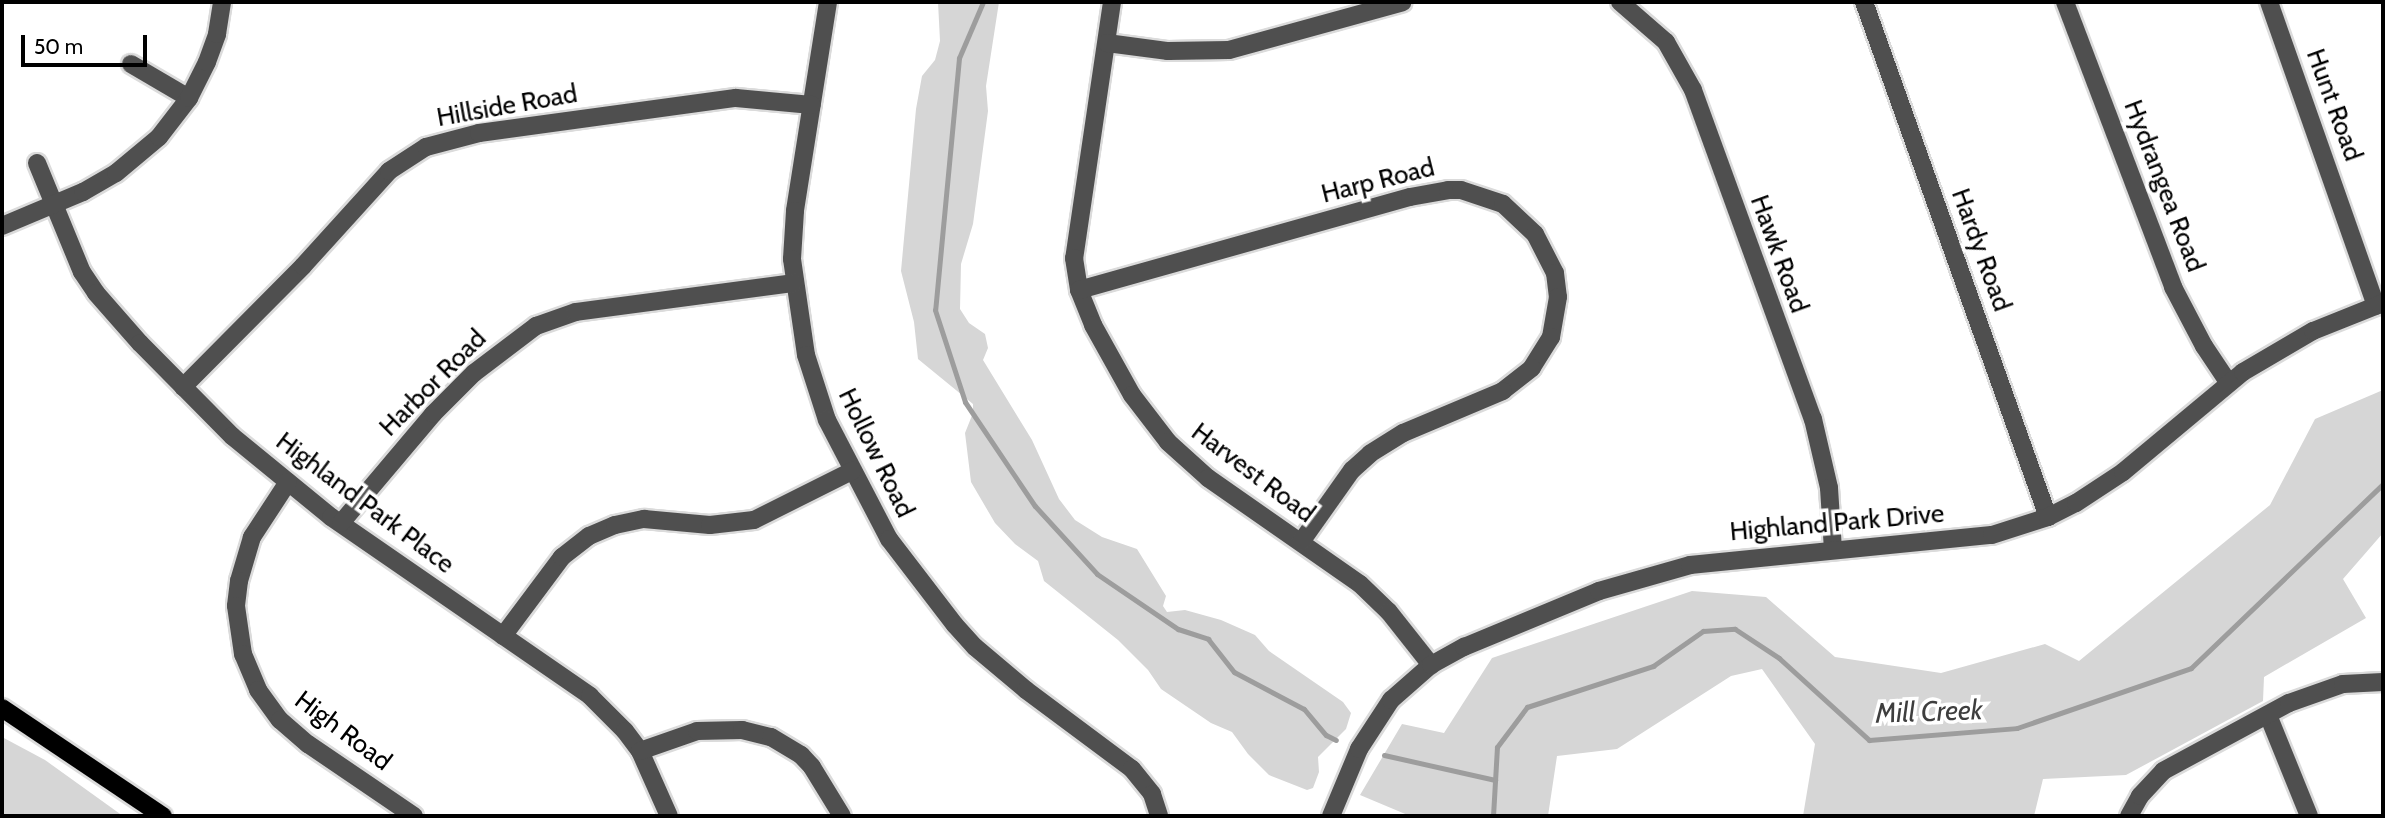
<!DOCTYPE html>
<html>
<head>
<meta charset="utf-8">
<style>
	body { margin:0 }
	#map { position:relative; width:2385px; height:818px; overflow:hidden; background:#fff; font-family:Cabin,sans-serif }
	div>[style] { position:absolute }
	.green>* { inset:0; background:#d6d6d6 }
	.stream>* { height:5px; margin:-2.5px; padding:0 2.5px; transform-origin:2.5px; border-radius:2.5px; background:#9d9d9d }
	.roads { filter:drop-shadow(2px 0 #dbdbdb) drop-shadow(-2px 0 #dbdbdb) drop-shadow(0 2px #dbdbdb) drop-shadow(0 -2px #dbdbdb) }
	.minor>* { height:18px; margin:-9px; padding:0 9px; transform-origin:9px; border-radius:9px; background:#4f4f4f }
	.major>* { height:18px; margin:-9px; padding:0 9px; transform-origin:9px; border-radius:9px; background:#000 }
	span { translate:-50% -50%; white-space:nowrap; text-align:center; line-height:1.15; -webkit-text-stroke:7px #fff; paint-order:stroke }
	.street-label { font-size:26px; color:#000 }
	.water-label { font-size:28px; color:#3e3e3e; font-style:italic }
	.frame { position:absolute; inset:0; border:4px solid #000; pointer-events:none }
	.scale { position:absolute; left:21px; top:35px; width:126px; height:32px; box-sizing:border-box; border:4px solid #000; border-top:0; padding-left:9px; font-size:21px; line-height:24px; white-space:nowrap; color:#000; -webkit-text-stroke:5px #fff; paint-order:stroke }
</style>
</head>
<body>
<div id="map">
	<div class="green">
		<div style="clip-path:polygon(938px 2px,999px 2px,986px 86px,988px 111px,973px 224px,961px 264px,960px 309px,969px 323px,985px 334px,988px 348px,983px 360px,1032px 440px,1059px 499px,1075px 520px,1102px 537px,1137px 549px,1166px 596px,1163px 606px,1167px 612px,1185px 610px,1221px 620px,1255px 635px,1269px 651px,1343px 702px,1351px 713px,1346px 729px,1318px 757px,1319px 772px,1313px 788px,1307px 790px,1269px 775px,1248px 754px,1232px 732px,1211px 723px,1161px 689px,1148px 670px,1118px 640px,1044px 581px,1038px 561px,1015px 544px,995px 523px,971px 482px,965px 433px,973px 413px,973px 404px,918px 359px,914px 322px,901px 271px,916px 109px,922px 76px,935px 60px,940px 41px)"></div>
		<div style="clip-path:polygon(2383px 390px,2383px 533px,2343px 579px,2366px 618px,2264px 677px,2263px 701px,2126px 775px,2043px 779px,2034px 816px,1803px 816px,1815px 744px,1762px 669px,1731px 676px,1617px 749px,1557px 756px,1548px 816px,1410px 816px,1360px 795px,1402px 724px,1444px 733px,1492px 658px,1692px 591px,1766px 597px,1835px 657px,1941px 673px,2045px 644px,2079px 661px,2270px 505px,2315px 419px)"></div>
		<div style="clip-path:polygon(2px 737px,45px 760px,123px 816px,2px 816px)"></div>
	</div>
	<div class="stream">
		<div style="left:983px;top:2px;width:61px;rotate:113.2deg"></div>
		<div style="left:959px;top:58px;width:253px;rotate:95.4deg"></div>
		<div style="left:935px;top:310px;width:97px;rotate:71.9deg"></div>
		<div style="left:965px;top:402px;width:125px;rotate:56.1deg"></div>
		<div style="left:1035px;top:506px;width:92px;rotate:47.6deg"></div>
		<div style="left:1097px;top:574px;width:98px;rotate:34.2deg"></div>
		<div style="left:1178px;top:629px;width:32px;rotate:18deg"></div>
		<div style="left:1208px;top:639px;width:42px;rotate:51.8deg"></div>
		<div style="left:1234px;top:672px;width:79px;rotate:27.9deg"></div>
		<div style="left:1304px;top:709px;width:34px;rotate:50deg"></div>
		<div style="left:1326px;top:735px;width:11px;rotate:27deg"></div>
		<div style="left:1384px;top:755px;width:114px;rotate:12.7deg"></div>
		<div style="left:1493px;top:816px;width:69px;rotate:-86.7deg"></div>
		<div style="left:1497px;top:747px;width:50px;rotate:-53.1deg"></div>
		<div style="left:1527px;top:707px;width:133px;rotate:-18deg"></div>
		<div style="left:1653px;top:666px;width:61px;rotate:-35deg"></div>
		<div style="left:1703px;top:631px;width:32px;rotate:-4deg"></div>
		<div style="left:1735px;top:629px;width:53px;rotate:33.4deg"></div>
		<div style="left:1779px;top:658px;width:122px;rotate:42.3deg"></div>
		<div style="left:1869px;top:740px;width:148px;rotate:-4.6deg"></div>
		<div style="left:2017px;top:728px;width:184px;rotate:-19deg"></div>
		<div style="left:2191px;top:668px;width:266px;rotate:-43.8deg"></div>
	</div>
	<div class="roads">
		<div class="minor">
			<div style="left:828px;top:2px;width:212px;rotate:99deg"></div>
			<div style="left:795px;top:211px;width:48px;rotate:93.6deg"></div>
			<div style="left:792px;top:259px;width:97px;rotate:81.7deg"></div>
			<div style="left:806px;top:355px;width:68px;rotate:72.1deg"></div>
			<div style="left:827px;top:420px;width:134px;rotate:62.5deg"></div>
			<div style="left:889px;top:539px;width:108px;rotate:52.5deg"></div>
			<div style="left:955px;top:625px;width:30px;rotate:48deg"></div>
			<div style="left:975px;top:647px;width:67px;rotate:40.1deg"></div>
			<div style="left:1026px;top:690px;width:132px;rotate:36.7deg"></div>
			<div style="left:1132px;top:769px;width:32px;rotate:51deg"></div>
			<div style="left:1152px;top:794px;width:23px;rotate:72deg"></div>
			<div style="left:1112px;top:2px;width:259px;rotate:98.4deg"></div>
			<div style="left:1074px;top:258px;width:32px;rotate:81deg"></div>
			<div style="left:1079px;top:290px;width:38px;rotate:68deg"></div>
			<div style="left:1093px;top:325px;width:80px;rotate:60.9deg"></div>
			<div style="left:1132px;top:395px;width:59px;rotate:52.5deg"></div>
			<div style="left:1168px;top:442px;width:54px;rotate:42deg"></div>
			<div style="left:1208px;top:478px;width:185px;rotate:34.9deg"></div>
			<div style="left:1360px;top:584px;width:40px;rotate:44deg"></div>
			<div style="left:1389px;top:612px;width:68px;rotate:51.6deg"></div>
			<div style="left:1620px;top:2px;width:61px;rotate:41deg"></div>
			<div style="left:1666px;top:42px;width:55px;rotate:60.6deg"></div>
			<div style="left:1693px;top:90px;width:350px;rotate:70deg"></div>
			<div style="left:1813px;top:419px;width:71px;rotate:76.9deg"></div>
			<div style="left:1829px;top:488px;width:62px;rotate:86.3deg"></div>
			<div style="left:1864px;top:2px;width:547px;rotate:70.34deg"></div>
			<div style="left:2065px;top:2px;width:305px;rotate:69.2deg"></div>
			<div style="left:2173px;top:287px;width:67px;rotate:62.3deg"></div>
			<div style="left:2204px;top:346px;width:43px;rotate:56.3deg"></div>
			<div style="left:2269px;top:2px;width:322px;rotate:70.6deg"></div>
			<div style="left:1107px;top:43px;width:62px;rotate:7.5deg"></div>
			<div style="left:1168px;top:51px;width:61px;rotate:-0.9deg"></div>
			<div style="left:1229px;top:50px;width:180px;rotate:-15.4deg"></div>
			<div style="left:131px;top:64px;width:67px;rotate:30.4deg"></div>
			<div style="left:37px;top:163px;width:118px;rotate:67.6deg"></div>
			<div style="left:82px;top:272px;width:25px;rotate:56deg"></div>
			<div style="left:96px;top:293px;width:67px;rotate:48.7deg"></div>
			<div style="left:140px;top:343px;width:131px;rotate:45.3deg"></div>
			<div style="left:232px;top:436px;width:128px;rotate:39.3deg"></div>
			<div style="left:331px;top:517px;width:315px;rotate:34.6deg"></div>
			<div style="left:590px;top:696px;width:49px;rotate:45deg"></div>
			<div style="left:625px;top:731px;width:25px;rotate:53deg"></div>
			<div style="left:640px;top:751px;width:71px;rotate:66deg"></div>
			<div style="left:2px;top:226px;width:88px;rotate:-22.8deg"></div>
			<div style="left:83px;top:192px;width:38px;rotate:-30deg"></div>
			<div style="left:116px;top:173px;width:56px;rotate:-39.9deg"></div>
			<div style="left:159px;top:137px;width:49px;rotate:-52.4deg"></div>
			<div style="left:189px;top:98px;width:40px;rotate:-63.4deg"></div>
			<div style="left:207px;top:62px;width:30px;rotate:-70deg"></div>
			<div style="left:217px;top:34px;width:32px;rotate:-81deg"></div>
			<div style="left:1079px;top:290px;width:344px;rotate:-15.7deg"></div>
			<div style="left:1410px;top:197px;width:39px;rotate:-10deg"></div>
			<div style="left:1448px;top:190px;width:13px"></div>
			<div style="left:1461px;top:190px;width:44px;rotate:18.4deg"></div>
			<div style="left:1503px;top:204px;width:44px;rotate:43.2deg"></div>
			<div style="left:1535px;top:234px;width:44px;rotate:62.9deg"></div>
			<div style="left:1555px;top:273px;width:24px;rotate:83deg"></div>
			<div style="left:1558px;top:297px;width:41px;rotate:99.9deg"></div>
			<div style="left:1551px;top:337px;width:36px;rotate:122deg"></div>
			<div style="left:1532px;top:368px;width:37px;rotate:142deg"></div>
			<div style="left:1503px;top:391px;width:108px;rotate:157.2deg"></div>
			<div style="left:1403px;top:433px;width:39px;rotate:148deg"></div>
			<div style="left:1370px;top:454px;width:24px;rotate:138deg"></div>
			<div style="left:1352px;top:470px;width:88px;rotate:125.3deg"></div>
			<div style="left:183px;top:387px;width:170px;rotate:-45.2deg"></div>
			<div style="left:303px;top:266px;width:128px;rotate:-47.8deg"></div>
			<div style="left:389px;top:171px;width:44px;rotate:-33deg"></div>
			<div style="left:426px;top:147px;width:55px;rotate:-14.8deg"></div>
			<div style="left:479px;top:133px;width:259px;rotate:-7.8deg"></div>
			<div style="left:736px;top:98px;width:76px;rotate:5.3deg"></div>
			<div style="left:288px;top:482px;width:66px;rotate:123.2deg"></div>
			<div style="left:252px;top:537px;width:46px;rotate:106.5deg"></div>
			<div style="left:239px;top:581px;width:25px;rotate:97deg"></div>
			<div style="left:236px;top:606px;width:49px;rotate:81.7deg"></div>
			<div style="left:243px;top:654px;width:39px;rotate:67deg"></div>
			<div style="left:258px;top:690px;width:37px;rotate:54deg"></div>
			<div style="left:280px;top:720px;width:37px;rotate:41deg"></div>
			<div style="left:308px;top:744px;width:128px;rotate:34.2deg"></div>
			<div style="left:341px;top:523px;width:143px;rotate:-49.8deg"></div>
			<div style="left:433px;top:414px;width:58px;rotate:-45deg"></div>
			<div style="left:474px;top:373px;width:78px;rotate:-37.2deg"></div>
			<div style="left:536px;top:326px;width:42px;rotate:-19.3deg"></div>
			<div style="left:576px;top:312px;width:219px;rotate:-7.6deg"></div>
			<div style="left:503px;top:636px;width:99px;rotate:-53.2deg"></div>
			<div style="left:562px;top:557px;width:34px;rotate:-38deg"></div>
			<div style="left:589px;top:536px;width:28px;rotate:-23deg"></div>
			<div style="left:615px;top:525px;width:30px;rotate:-12deg"></div>
			<div style="left:644px;top:519px;width:66px;rotate:5.2deg"></div>
			<div style="left:710px;top:525px;width:44px;rotate:-6.5deg"></div>
			<div style="left:754px;top:520px;width:110px;rotate:-26.6deg"></div>
			<div style="left:2268px;top:715px;width:109px;rotate:67.9deg"></div>
			<div style="left:640px;top:751px;width:60px;rotate:-19.3deg"></div>
			<div style="left:697px;top:731px;width:45px;rotate:-1.3deg"></div>
			<div style="left:742px;top:730px;width:30px;rotate:14deg"></div>
			<div style="left:771px;top:737px;width:35px;rotate:31deg"></div>
			<div style="left:801px;top:755px;width:16px;rotate:47deg"></div>
			<div style="left:812px;top:767px;width:57px;rotate:58.5deg"></div>
			<div style="left:1331px;top:816px;width:73px;rotate:-67.3deg"></div>
			<div style="left:1359px;top:749px;width:59px;rotate:-56.9deg"></div>
			<div style="left:1391px;top:700px;width:53px;rotate:-41.2deg"></div>
			<div style="left:1431px;top:665px;width:38px;rotate:-29deg"></div>
			<div style="left:1464px;top:647px;width:146px;rotate:-22.5deg"></div>
			<div style="left:1599px;top:591px;width:95px;rotate:-15.9deg"></div>
			<div style="left:1690px;top:565px;width:303px;rotate:-5.7deg"></div>
			<div style="left:1992px;top:535px;width:59px;rotate:-17.8deg"></div>
			<div style="left:2048px;top:517px;width:31px;rotate:-27deg"></div>
			<div style="left:2076px;top:503px;width:56px;rotate:-33.4deg"></div>
			<div style="left:2123px;top:472px;width:156px;rotate:-39.8deg"></div>
			<div style="left:2243px;top:372px;width:81px;rotate:-30.4deg"></div>
			<div style="left:2313px;top:331px;width:75px;rotate:-21.8deg"></div>
			<div style="left:2129px;top:816px;width:23px;rotate:-61deg"></div>
			<div style="left:2140px;top:796px;width:34px;rotate:-47deg"></div>
			<div style="left:2163px;top:771px;width:143px;rotate:-28.4deg"></div>
			<div style="left:2289px;top:703px;width:57px;rotate:-19.4deg"></div>
			<div style="left:2343px;top:684px;width:40px;rotate:-2.9deg"></div>
		</div>
		<div class="major">
			<div style="left:2px;top:708px;width:194px;rotate:33.9deg"></div>
		</div>
	</div>
	<div class="street-label">
		<span style="left:2334px;top:105px;rotate:70deg">Hunt Road</span>
		<span style="left:507px;top:106px;rotate:-10deg">Hillside Road</span>
		<span style="left:1378px;top:181px;rotate:-14deg">Harp Road</span>
		<span style="left:2164px;top:186px;rotate:69deg">Hydrangea Road</span>
		<span style="left:1981px;top:250px;rotate:70deg">Hardy Road</span>
		<span style="left:1779px;top:254px;rotate:70deg">Hawk Road</span>
		<span style="left:433px;top:383px;rotate:-45deg">Harbor Road</span>
		<span style="left:876px;top:453px;rotate:64deg">Hollow Road</span>
		<span style="left:1253px;top:473px;rotate:37deg">Harvest Road</span>
		<span style="left:365px;top:503px;rotate:37deg">Highland Park Place</span>
		<span style="left:1837px;top:523px;rotate:-5deg">Highland Park Drive</span>
		<span style="left:343px;top:731px;rotate:37deg">High Road</span>
	</div>
	<div class="water-label">
		<span style="left:1929px;top:711px;rotate:-2deg">Mill Creek</span>
	</div>
	<div class="frame"></div>
	<div class="scale">50 m</div>
</div>
</body>
</html>
